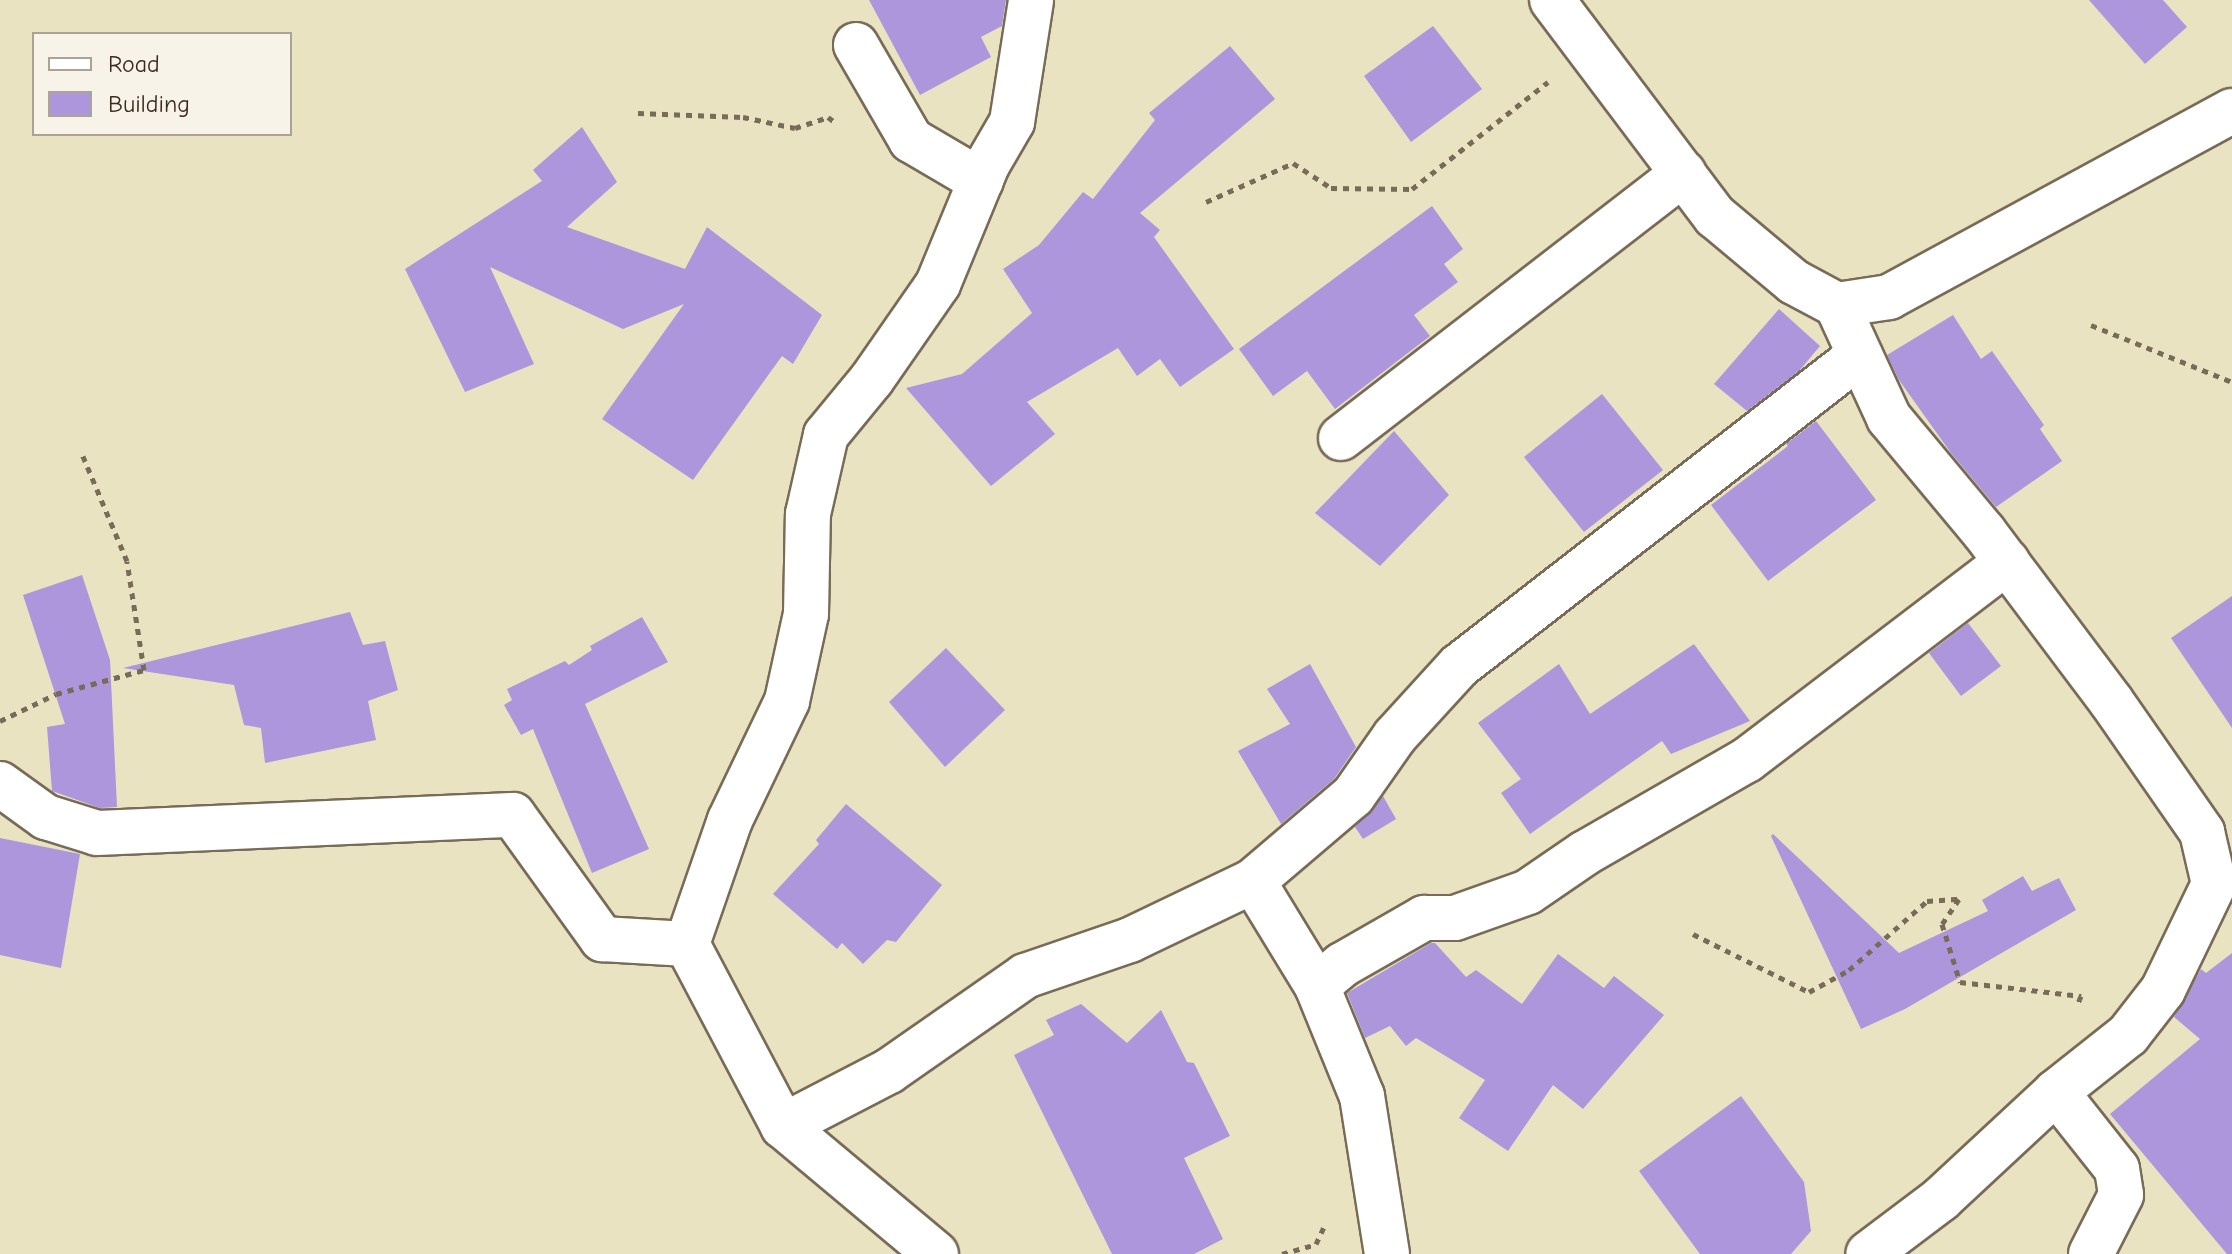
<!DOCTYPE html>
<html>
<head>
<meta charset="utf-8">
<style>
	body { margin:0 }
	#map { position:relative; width:2232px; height:1254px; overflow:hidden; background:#e9e3c2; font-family:"Comic Neue",sans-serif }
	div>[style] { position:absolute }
	.building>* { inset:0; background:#ae96dc }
	.path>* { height:5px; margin-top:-2.5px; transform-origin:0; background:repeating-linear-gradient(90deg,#786b57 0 6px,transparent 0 12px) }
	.roads { filter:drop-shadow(2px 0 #786b57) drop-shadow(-2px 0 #786b57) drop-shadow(0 2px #786b57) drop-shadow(0 -2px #786b57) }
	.minor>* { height:44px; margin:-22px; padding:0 22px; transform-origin:22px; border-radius:22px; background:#fff }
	span { translate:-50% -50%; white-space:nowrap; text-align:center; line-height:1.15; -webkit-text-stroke:6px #f7f3e8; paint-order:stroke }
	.legend { position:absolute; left:32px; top:32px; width:260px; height:104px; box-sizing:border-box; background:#f7f3e8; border:2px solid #aca397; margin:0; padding:10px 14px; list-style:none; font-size:24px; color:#3b2a1e }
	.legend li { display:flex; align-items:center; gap:16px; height:40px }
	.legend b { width:40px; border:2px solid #aca397 }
</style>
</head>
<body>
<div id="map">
	<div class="building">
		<div style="clip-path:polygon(869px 0,1006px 0,1002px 26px,981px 37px,991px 57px,920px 95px)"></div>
		<div style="clip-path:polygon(2089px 0,2163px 0,2187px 27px,2145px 64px)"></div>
		<div style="clip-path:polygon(1433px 26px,1482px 89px,1411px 142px,1364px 76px)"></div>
		<div style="clip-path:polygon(1230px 46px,1275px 99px,1140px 213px,1160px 230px,1154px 237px,1234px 349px,1180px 387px,1160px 359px,1137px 376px,1118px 348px,1027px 402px,1055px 434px,991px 486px,906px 388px,962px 374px,1032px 313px,1003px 269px,1039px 245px,1083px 192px,1093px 199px,1155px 120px,1149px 113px)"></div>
		<div style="clip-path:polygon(582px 127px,617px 182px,567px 227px,685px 269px,707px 227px,822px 315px,793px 364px,782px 356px,693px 480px,602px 419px,684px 304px,623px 329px,490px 267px,534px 364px,465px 392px,405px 269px,542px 181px,533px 170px)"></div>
		<div style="clip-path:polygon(1432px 206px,1463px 249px,1444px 264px,1458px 282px,1414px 315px,1430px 336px,1335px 409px,1307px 371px,1273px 396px,1239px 349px)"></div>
		<div style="clip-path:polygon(1779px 309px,1820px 346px,1799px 371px,1747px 411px,1714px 384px)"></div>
		<div style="clip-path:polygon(1953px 315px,1981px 359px,1992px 351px,2044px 425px,2040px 429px,2062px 461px,1996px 507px,1951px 453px,1899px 380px,1887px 355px)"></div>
		<div style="clip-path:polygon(1602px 394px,1663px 470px,1584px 532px,1524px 457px)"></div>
		<div style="clip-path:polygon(1816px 421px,1876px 500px,1768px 581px,1711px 505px,1788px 446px,1786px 444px)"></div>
		<div style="clip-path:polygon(1394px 431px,1449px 495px,1380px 566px,1315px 513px)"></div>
		<div style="clip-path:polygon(82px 575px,110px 660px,117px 807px,100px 808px,52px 791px,47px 727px,65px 724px,23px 595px)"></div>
		<div style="clip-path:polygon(2232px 596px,2232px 728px,2171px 638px)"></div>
		<div style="clip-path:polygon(350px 612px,363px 645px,385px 641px,398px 690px,368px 701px,376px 740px,265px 763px,261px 728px,244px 725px,234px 685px,123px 668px)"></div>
		<div style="clip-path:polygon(642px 617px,668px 662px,585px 704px,649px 849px,592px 873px,533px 729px,521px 735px,504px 705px,512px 700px,507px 689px,565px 661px,569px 665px,592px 650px,590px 646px)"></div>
		<div style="clip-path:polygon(1968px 623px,2001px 666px,1961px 696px,1929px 653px)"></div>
		<div style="clip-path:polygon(1694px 644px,1750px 721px,1671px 754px,1662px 741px,1530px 834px,1501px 793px,1521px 779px,1478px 723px,1559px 664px,1590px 714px)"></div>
		<div style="clip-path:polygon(946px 648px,1005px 710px,945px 767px,889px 702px)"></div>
		<div style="clip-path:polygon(1310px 664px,1356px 747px,1334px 779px,1281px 824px,1238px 751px,1290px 724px,1267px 689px)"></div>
		<div style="clip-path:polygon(1383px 796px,1396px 819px,1363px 839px,1355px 827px)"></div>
		<div style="clip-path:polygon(846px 804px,942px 885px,896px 942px,887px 940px,863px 964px,842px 943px,837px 949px,773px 894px,819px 844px,816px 840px)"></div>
		<div style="clip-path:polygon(1773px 834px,1899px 953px,1988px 911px,1982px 900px,2023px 876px,2032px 891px,2059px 878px,2076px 910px,1905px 1009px,1861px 1029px,1771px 836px)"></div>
		<div style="clip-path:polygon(0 838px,80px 854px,61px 968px,0 955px)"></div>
		<div style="clip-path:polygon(1431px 943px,1435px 943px,1466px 977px,1476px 970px,1522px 1004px,1558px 954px,1604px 988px,1614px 976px,1664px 1015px,1583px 1109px,1553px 1085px,1508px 1151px,1459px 1118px,1485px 1080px,1416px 1038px,1406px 1046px,1390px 1026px,1365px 1038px,1347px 993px)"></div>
		<div style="clip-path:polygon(2232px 953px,2232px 1254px,2227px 1254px,2110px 1114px,2200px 1039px,2174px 1017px,2201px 969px,2206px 973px)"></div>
		<div style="clip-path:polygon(1081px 1004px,1127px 1043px,1161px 1010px,1187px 1062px,1194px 1063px,1230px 1136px,1184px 1158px,1223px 1239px,1194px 1254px,1112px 1254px,1014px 1055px,1054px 1035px,1046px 1020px)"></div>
		<div style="clip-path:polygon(1741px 1096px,1804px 1182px,1811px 1231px,1791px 1254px,1700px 1254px,1639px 1171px)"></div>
	</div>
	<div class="path">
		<div style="left:638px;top:113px;width:105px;rotate:2.2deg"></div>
		<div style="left:743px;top:117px;width:53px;rotate:11.9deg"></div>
		<div style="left:795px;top:128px;width:35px;rotate:-18deg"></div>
		<div style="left:828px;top:117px;width:10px;rotate:37deg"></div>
		<div style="left:1206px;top:202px;width:95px;rotate:-24.1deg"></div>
		<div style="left:1293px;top:163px;width:45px;rotate:33.3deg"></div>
		<div style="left:1331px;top:188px;width:81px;rotate:0.7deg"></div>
		<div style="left:1412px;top:189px;width:173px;rotate:-38.2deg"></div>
		<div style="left:2091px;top:325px;width:152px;rotate:22deg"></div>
		<div style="left:0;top:721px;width:62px;rotate:-25.7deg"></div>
		<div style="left:56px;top:694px;width:91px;rotate:-15.3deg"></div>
		<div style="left:144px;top:670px;width:110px;rotate:-98.9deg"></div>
		<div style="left:127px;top:561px;width:116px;rotate:-112.8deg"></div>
		<div style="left:1693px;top:934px;width:130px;rotate:26.6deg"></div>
		<div style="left:1809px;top:992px;width:46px;rotate:-28.8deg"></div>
		<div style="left:1849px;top:970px;width:104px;rotate:-41.5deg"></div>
		<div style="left:1927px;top:901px;width:32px;rotate:-4deg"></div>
		<div style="left:1959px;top:899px;width:30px;rotate:124deg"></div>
		<div style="left:1942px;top:924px;width:61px;rotate:72.8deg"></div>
		<div style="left:1960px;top:982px;width:122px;rotate:6.6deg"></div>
		<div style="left:2081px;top:996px;width:8px;rotate:113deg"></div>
		<div style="left:1282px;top:1254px;width:35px;rotate:-16deg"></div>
		<div style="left:1316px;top:1244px;width:23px;rotate:-65deg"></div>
	</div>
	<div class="roads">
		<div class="minor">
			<div style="left:1552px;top:0;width:271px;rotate:53deg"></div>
			<div style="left:1715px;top:216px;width:103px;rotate:39.9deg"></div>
			<div style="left:1794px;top:282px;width:49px;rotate:28.1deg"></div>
			<div style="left:1837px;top:305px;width:53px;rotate:-8.7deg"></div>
			<div style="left:1889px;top:297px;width:390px;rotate:-28.5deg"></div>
			<div style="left:856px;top:45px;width:110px;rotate:59.9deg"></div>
			<div style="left:911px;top:140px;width:81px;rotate:30.4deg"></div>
			<div style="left:1837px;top:305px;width:124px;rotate:65.3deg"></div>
			<div style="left:1889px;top:418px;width:148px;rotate:50.2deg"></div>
			<div style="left:1984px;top:532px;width:211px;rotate:53.1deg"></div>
			<div style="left:2111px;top:701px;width:160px;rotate:55.2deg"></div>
			<div style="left:2202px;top:832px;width:53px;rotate:77deg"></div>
			<div style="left:2214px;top:884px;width:118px;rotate:115.7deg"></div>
			<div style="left:2163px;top:990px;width:57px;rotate:127.9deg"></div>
			<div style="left:2128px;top:1035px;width:92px;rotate:141.6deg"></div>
			<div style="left:2056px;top:1092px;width:157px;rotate:137.1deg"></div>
			<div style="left:1941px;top:1199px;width:91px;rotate:143deg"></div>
			<div style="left:1341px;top:438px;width:433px;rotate:-37.7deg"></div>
			<div style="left:0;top:784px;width:57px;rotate:35.7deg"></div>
			<div style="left:46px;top:817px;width:53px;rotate:17.4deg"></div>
			<div style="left:97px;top:833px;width:416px;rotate:-2.5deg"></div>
			<div style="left:513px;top:815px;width:153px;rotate:54.3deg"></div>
			<div style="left:602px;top:939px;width:85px;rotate:3.4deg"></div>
			<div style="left:1253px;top:881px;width:131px;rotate:-40.4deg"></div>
			<div style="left:1353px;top:796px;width:73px;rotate:-55deg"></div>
			<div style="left:1395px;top:736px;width:95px;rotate:-47.6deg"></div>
			<div style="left:1459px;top:666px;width:507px;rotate:-37.8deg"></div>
			<div style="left:1317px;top:986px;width:33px;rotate:-40deg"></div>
			<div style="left:1342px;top:965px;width:95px;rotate:-29.8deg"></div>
			<div style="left:1424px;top:918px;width:31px"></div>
			<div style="left:1455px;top:918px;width:77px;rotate:-19.6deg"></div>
			<div style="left:1528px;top:892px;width:69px;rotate:-34.4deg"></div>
			<div style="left:1585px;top:853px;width:187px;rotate:-29.9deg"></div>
			<div style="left:1747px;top:760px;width:327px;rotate:-37.3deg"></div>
			<div style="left:2056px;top:1092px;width:98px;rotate:51.6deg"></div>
			<div style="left:2117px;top:1169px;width:26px;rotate:81deg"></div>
			<div style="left:2121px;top:1195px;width:66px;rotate:117deg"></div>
			<div style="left:783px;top:1126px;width:119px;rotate:-27.4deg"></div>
			<div style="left:889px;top:1071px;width:166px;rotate:-34.9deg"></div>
			<div style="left:1025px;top:976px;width:111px;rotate:-18.9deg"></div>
			<div style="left:1130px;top:940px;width:136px;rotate:-25.6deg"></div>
			<div style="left:1253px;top:881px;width:123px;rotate:58.6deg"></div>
			<div style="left:1317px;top:986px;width:119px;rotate:67.8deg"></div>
			<div style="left:1362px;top:1096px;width:160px;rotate:81deg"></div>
			<div style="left:936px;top:1254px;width:199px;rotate:-140.1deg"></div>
			<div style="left:783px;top:1126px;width:206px;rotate:-117.8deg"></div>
			<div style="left:687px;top:944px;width:131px;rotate:-70.9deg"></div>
			<div style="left:730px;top:820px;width:132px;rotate:-64.4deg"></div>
			<div style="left:787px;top:701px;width:89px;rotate:-77.7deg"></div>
			<div style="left:806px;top:614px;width:100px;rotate:-88.9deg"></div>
			<div style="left:808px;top:514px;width:81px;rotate:-77.2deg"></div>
			<div style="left:826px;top:435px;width:72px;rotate:-50.6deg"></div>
			<div style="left:872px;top:379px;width:116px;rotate:-55.2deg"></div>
			<div style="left:938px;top:284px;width:129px;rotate:-67.6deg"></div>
			<div style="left:987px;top:165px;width:50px;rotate:-59.8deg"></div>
			<div style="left:1012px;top:122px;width:123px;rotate:-81.1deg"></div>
		</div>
	</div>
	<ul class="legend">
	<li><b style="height:10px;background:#fff"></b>Road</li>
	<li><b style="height:22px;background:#ae96dc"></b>Building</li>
	</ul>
</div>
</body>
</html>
